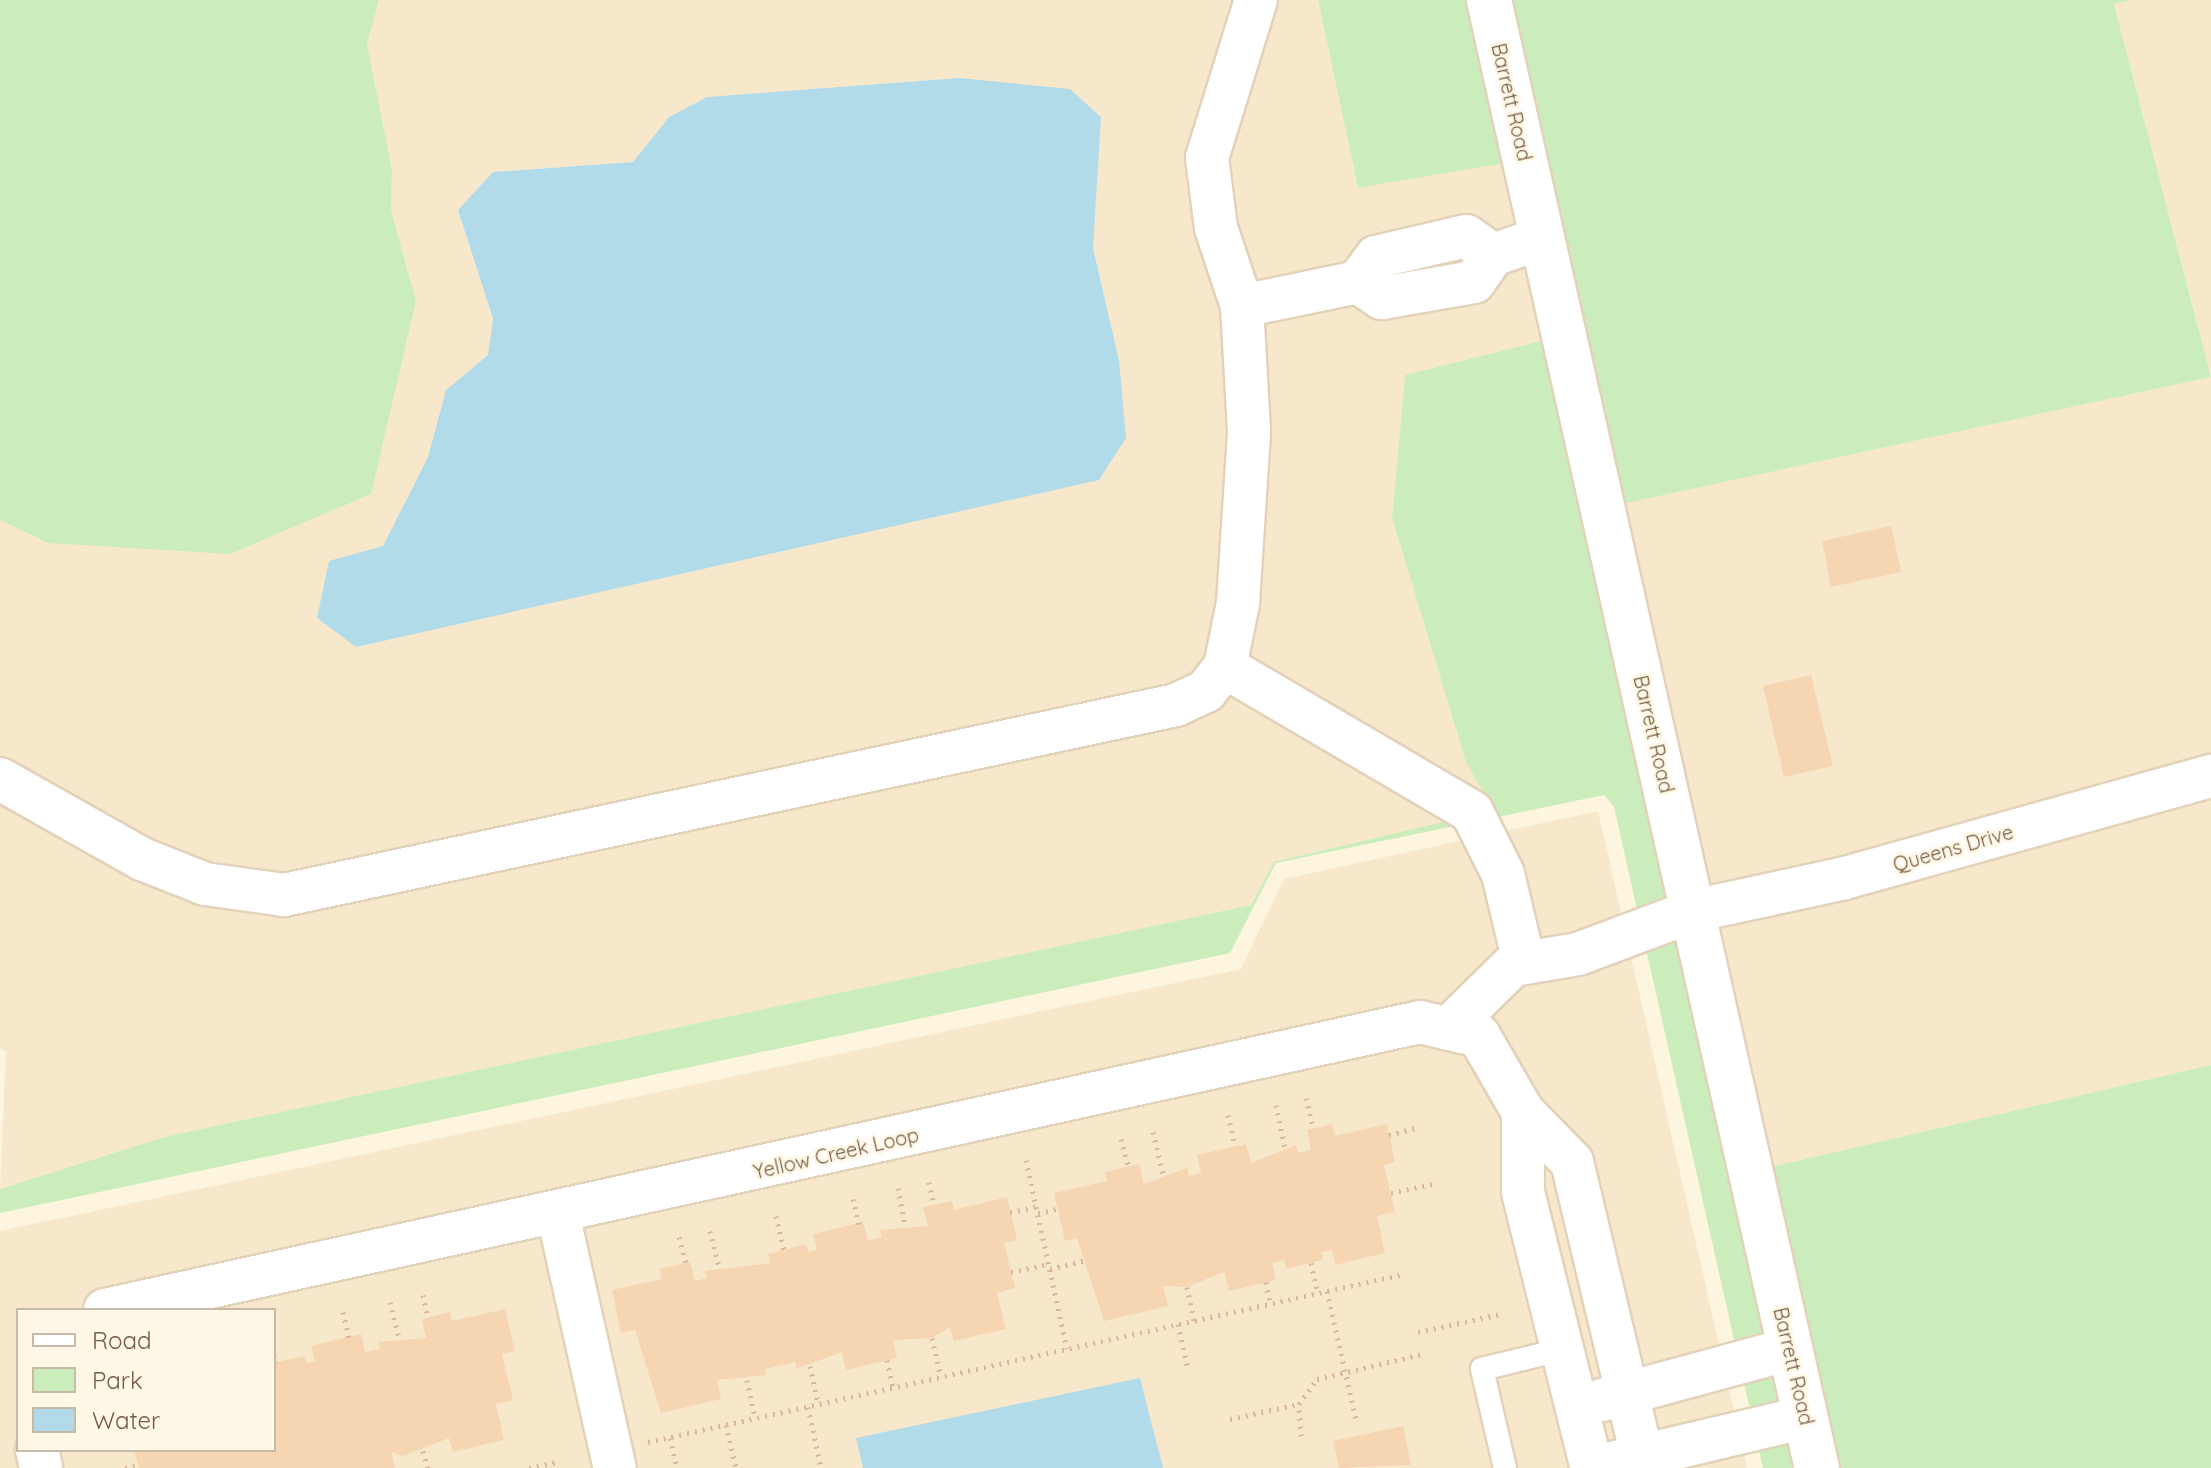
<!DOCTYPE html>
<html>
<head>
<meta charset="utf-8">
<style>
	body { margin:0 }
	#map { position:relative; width:2211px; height:1468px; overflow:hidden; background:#fef5de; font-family:Quicksand,sans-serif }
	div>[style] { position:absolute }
	.residential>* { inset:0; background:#f7e8cc }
	.green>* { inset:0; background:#cbedbc }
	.water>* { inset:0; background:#b1dbe9 }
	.building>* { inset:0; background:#f6d5b3 }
	.path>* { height:5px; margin-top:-2.5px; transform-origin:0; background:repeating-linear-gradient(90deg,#dbb897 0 2px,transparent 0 8px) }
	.roads { filter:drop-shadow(2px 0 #e3d2ba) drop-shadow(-2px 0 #e3d2ba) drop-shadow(0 2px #e3d2ba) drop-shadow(0 -2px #e3d2ba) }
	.service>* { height:22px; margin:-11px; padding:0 11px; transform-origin:11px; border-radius:11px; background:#fff }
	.minor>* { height:42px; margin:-21px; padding:0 21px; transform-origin:21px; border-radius:21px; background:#fff }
	.tertiary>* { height:44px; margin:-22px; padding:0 22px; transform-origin:22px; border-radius:22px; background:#fff }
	span { translate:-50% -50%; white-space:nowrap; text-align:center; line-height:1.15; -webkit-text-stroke:6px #fff8e7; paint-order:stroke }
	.street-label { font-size:20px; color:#775b44 }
	.legend { position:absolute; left:16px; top:1308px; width:260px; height:144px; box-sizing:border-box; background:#fff8e7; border:2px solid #c9b9a6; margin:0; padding:10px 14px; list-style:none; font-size:24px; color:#775b44 }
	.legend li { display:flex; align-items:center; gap:16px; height:40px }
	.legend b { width:40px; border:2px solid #c9b9a6 }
</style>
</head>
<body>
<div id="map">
	<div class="residential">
		<div style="clip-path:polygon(evenodd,379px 0,1318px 0,1358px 188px,1506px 163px,1545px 340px,1405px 375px,1392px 518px,1466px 762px,1493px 810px,1275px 862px,1251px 905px,164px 1137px,0 1189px,6px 1052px,0 1048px,0 520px,48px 543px,416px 301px,391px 210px,392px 169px,367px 44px,379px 0,959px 78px,1100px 117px,1093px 248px,1119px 360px,383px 546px,428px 457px,446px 390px,488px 355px,493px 320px,458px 210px,493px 172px,633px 162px,669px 117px,707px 97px,959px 78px)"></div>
		<div style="clip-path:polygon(2134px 0,2211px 0,2211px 376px,2114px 4px)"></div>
		<div style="clip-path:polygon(2211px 377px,2211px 1065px,1770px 1167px,1622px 504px)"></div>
		<div style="clip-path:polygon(evenodd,1598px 811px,1747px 1468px,0 1468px,0 1231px,1241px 969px,1284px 879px,1598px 811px,18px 1310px,274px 1310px,274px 1450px,18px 1450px,18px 1310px)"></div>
	</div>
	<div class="green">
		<div style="clip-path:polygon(0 0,379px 0,367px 44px,392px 169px,391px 210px,416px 301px,371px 494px,230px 554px,48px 543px,0 520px)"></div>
		<div style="clip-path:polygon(1318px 0,1469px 0,1526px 252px,1727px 1176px,1797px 1468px,1763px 1468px,1614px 807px,1604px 795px,1276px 863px,1230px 953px,0 1213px,0 1189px,164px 1137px,1251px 905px,1274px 862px,1493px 810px,1466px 762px,1392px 518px,1405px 375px,1545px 340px,1506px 163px,1358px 188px)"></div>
		<div style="clip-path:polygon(1508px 0,2134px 0,2114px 4px,2211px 377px,1622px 504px)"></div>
		<div style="clip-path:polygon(2211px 1065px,2211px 1468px,1836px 1468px,1770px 1167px)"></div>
	</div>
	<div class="water">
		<div style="clip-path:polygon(959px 78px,1070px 89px,1101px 117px,1093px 248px,1119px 360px,1126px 438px,1099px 480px,356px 647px,317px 618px,329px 561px,383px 546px,428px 457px,446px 390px,488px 355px,493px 319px,458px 210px,493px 172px,633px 162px,669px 117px,707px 97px)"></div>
		<div style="clip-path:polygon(1140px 1378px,1163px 1468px,863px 1468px,856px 1438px)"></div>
	</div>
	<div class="building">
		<div style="clip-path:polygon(1891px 526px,1901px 572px,1831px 587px,1822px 541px)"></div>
		<div style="clip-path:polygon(1811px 675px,1833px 766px,1784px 777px,1763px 686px)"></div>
		<div style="clip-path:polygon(1332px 1124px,1335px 1136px,1387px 1124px,1395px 1162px,1384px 1165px,1395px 1212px,1377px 1216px,1385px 1253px,1335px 1265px,1332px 1250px,1322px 1252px,1323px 1260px,1286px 1269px,1284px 1260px,1272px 1263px,1276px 1280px,1229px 1291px,1224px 1272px,1187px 1287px,1163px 1286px,1168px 1306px,1104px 1321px,1077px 1238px,1065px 1241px,1054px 1193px,1107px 1181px,1105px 1172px,1139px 1164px,1144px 1184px,1187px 1168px,1189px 1176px,1201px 1173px,1197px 1155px,1246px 1144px,1251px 1163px,1296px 1145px,1298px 1153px,1311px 1150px,1307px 1130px)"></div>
		<div style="clip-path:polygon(1007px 1197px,1017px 1240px,1004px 1243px,1015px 1288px,997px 1293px,1006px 1329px,954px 1341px,950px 1327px,932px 1338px,893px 1340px,897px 1358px,846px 1370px,842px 1352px,796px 1369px,795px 1362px,765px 1369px,767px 1375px,717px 1380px,721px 1399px,661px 1413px,635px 1330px,621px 1333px,612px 1290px,662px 1279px,659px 1269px,690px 1262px,695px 1281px,707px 1278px,705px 1271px,770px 1263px,768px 1254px,806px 1244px,808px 1252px,817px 1250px,813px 1234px,863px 1222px,868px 1241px,882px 1237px,880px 1230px,928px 1226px,923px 1207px,952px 1201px,954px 1210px)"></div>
		<div style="clip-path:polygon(505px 1309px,515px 1351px,502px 1354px,513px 1400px,496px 1404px,504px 1440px,453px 1452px,449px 1438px,403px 1456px,391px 1452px,395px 1468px,139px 1468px,134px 1450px,274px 1450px,274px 1363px,305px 1356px,306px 1363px,315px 1361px,311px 1346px,361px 1334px,365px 1352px,380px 1349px,378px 1342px,426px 1338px,422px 1319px,450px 1312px,452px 1321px)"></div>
		<div style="clip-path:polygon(1403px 1426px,1411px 1465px,1339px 1468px,1333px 1441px)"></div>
	</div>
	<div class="path">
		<div style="left:1306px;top:1098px;width:32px;rotate:76deg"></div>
		<div style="left:1276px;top:1105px;width:44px;rotate:78.2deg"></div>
		<div style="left:1228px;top:1115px;width:32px;rotate:77deg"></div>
		<div style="left:1153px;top:1132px;width:43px;rotate:76.6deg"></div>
		<div style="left:1389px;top:1135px;width:31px;rotate:-15deg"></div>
		<div style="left:1121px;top:1139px;width:28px;rotate:75deg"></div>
		<div style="left:1026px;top:1160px;width:193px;rotate:77.8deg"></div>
		<div style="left:929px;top:1182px;width:24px;rotate:78deg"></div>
		<div style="left:898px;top:1188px;width:37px;rotate:79deg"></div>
		<div style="left:1391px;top:1193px;width:42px;rotate:-12.4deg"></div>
		<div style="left:853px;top:1199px;width:26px;rotate:77deg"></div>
		<div style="left:1010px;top:1212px;width:26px;rotate:-11deg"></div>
		<div style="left:1038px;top:1213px;width:19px;rotate:-12deg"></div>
		<div style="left:776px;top:1216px;width:35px;rotate:77deg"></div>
		<div style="left:710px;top:1231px;width:38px;rotate:76deg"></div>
		<div style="left:679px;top:1237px;width:27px;rotate:75deg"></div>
		<div style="left:1311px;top:1263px;width:31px;rotate:77deg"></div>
		<div style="left:1050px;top:1269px;width:34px;rotate:-14deg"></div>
		<div style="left:1011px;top:1272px;width:39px;rotate:-12deg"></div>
		<div style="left:1266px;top:1282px;width:21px;rotate:79deg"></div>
		<div style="left:1187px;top:1287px;width:35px;rotate:78deg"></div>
		<div style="left:1327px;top:1291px;width:136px;rotate:77.3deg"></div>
		<div style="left:423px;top:1295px;width:24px;rotate:78deg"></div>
		<div style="left:390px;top:1302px;width:36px;rotate:76deg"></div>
		<div style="left:343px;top:1312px;width:26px;rotate:77deg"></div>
		<div style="left:1178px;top:1324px;width:47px;rotate:77.7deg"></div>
		<div style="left:1418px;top:1332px;width:85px;rotate:-12.2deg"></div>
		<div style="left:932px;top:1338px;width:40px;rotate:77deg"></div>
		<div style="left:274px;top:1354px;width:9px;rotate:77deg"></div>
		<div style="left:887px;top:1360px;width:29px;rotate:78deg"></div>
		<div style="left:810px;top:1366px;width:40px;rotate:78deg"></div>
		<div style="left:747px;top:1380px;width:39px;rotate:78deg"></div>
		<div style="left:808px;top:1407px;width:62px;rotate:78deg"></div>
		<div style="left:1230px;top:1419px;width:71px;rotate:-12.3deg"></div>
		<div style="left:726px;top:1425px;width:44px;rotate:76.9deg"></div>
		<div style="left:1301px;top:1436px;width:32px;rotate:-94deg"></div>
		<div style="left:1299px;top:1404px;width:31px;rotate:-54deg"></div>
		<div style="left:1317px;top:1379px;width:109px;rotate:-13.3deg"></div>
		<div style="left:670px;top:1438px;width:31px;rotate:77deg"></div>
		<div style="left:648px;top:1442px;width:774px;rotate:-12.53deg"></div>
		<div style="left:423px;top:1451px;width:18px;rotate:74deg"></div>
		<div style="left:125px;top:1468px;width:13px;rotate:-13deg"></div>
		<div style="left:529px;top:1468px;width:29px;rotate:-12deg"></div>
	</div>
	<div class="roads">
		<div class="service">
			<div style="left:1505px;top:1468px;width:102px;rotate:-103.1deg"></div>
			<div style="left:1482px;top:1369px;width:84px;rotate:-13.7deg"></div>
		</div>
		<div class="minor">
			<div style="left:1493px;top:255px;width:33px;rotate:-145deg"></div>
			<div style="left:1466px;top:236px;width:92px;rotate:166.9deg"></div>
			<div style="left:1376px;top:257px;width:31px;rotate:126deg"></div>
			<div style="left:1358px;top:282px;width:29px;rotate:34deg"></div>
			<div style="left:1382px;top:298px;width:93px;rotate:-9.9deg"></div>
			<div style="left:1474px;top:282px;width:33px;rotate:-55deg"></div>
			<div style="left:1493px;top:255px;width:52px;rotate:-19.1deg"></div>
			<div style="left:1242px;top:306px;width:82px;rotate:-108.4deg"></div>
			<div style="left:1216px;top:228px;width:71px;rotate:-97.3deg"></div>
			<div style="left:1207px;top:158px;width:165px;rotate:-72.8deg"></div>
			<div style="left:1225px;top:667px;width:286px;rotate:30.4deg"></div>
			<div style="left:1472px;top:812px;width:69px;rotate:63.4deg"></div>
			<div style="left:1503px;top:874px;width:90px;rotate:76.6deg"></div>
			<div style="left:0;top:779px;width:163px;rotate:29.4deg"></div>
			<div style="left:142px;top:859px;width:68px;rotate:21.6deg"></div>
			<div style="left:205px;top:884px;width:80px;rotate:7.9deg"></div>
			<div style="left:284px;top:895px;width:912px;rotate:-12.02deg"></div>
			<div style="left:1176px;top:705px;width:33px;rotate:-25deg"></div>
			<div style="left:1206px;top:691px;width:31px;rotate:-52deg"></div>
			<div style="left:1225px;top:667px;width:65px;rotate:-78.5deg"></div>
			<div style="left:1238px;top:603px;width:172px;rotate:-86.3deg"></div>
			<div style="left:1249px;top:431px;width:125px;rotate:-93.2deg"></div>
			<div style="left:1242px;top:306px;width:118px;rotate:-11.7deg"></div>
			<div style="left:1448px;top:1029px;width:91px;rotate:-44.6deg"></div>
			<div style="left:1513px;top:965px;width:66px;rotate:-9.6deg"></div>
			<div style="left:1578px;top:954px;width:123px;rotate:-20.5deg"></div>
			<div style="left:1693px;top:911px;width:156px;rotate:-12.2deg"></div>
			<div style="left:1845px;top:878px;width:380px;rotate:-15.6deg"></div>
			<div style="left:1523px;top:1112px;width:80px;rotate:90deg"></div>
			<div style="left:1523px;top:1192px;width:284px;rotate:76deg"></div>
			<div style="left:558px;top:1214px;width:260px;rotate:77.4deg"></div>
			<div style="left:105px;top:1310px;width:1346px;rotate:-12.35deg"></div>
			<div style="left:1420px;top:1022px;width:61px;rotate:13.3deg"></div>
			<div style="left:1479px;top:1036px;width:88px;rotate:59.9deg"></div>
			<div style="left:1523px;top:1112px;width:70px;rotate:45.6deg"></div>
			<div style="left:1572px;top:1162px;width:315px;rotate:76.6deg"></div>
			<div style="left:1602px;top:1400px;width:195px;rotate:-15.2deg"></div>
			<div style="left:37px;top:1450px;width:18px;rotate:77deg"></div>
			<div style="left:1616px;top:1462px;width:195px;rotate:-13.3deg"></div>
		</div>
		<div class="tertiary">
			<div style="left:1489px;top:0;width:1504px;rotate:77.41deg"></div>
		</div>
	</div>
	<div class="street-label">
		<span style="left:1512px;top:102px;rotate:77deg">Barrett Road</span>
		<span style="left:1654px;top:734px;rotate:77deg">Barrett Road</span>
		<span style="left:1953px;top:848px;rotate:-16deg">Queens Drive</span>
		<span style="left:836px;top:1153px;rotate:-13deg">Yellow Creek Loop</span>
		<span style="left:1794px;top:1366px;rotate:77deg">Barrett Road</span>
	</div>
	<ul class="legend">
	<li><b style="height:10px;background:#fff"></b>Road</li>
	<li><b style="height:22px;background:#cbedbc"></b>Park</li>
	<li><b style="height:22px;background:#b1dbe9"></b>Water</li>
	</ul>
</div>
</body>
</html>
